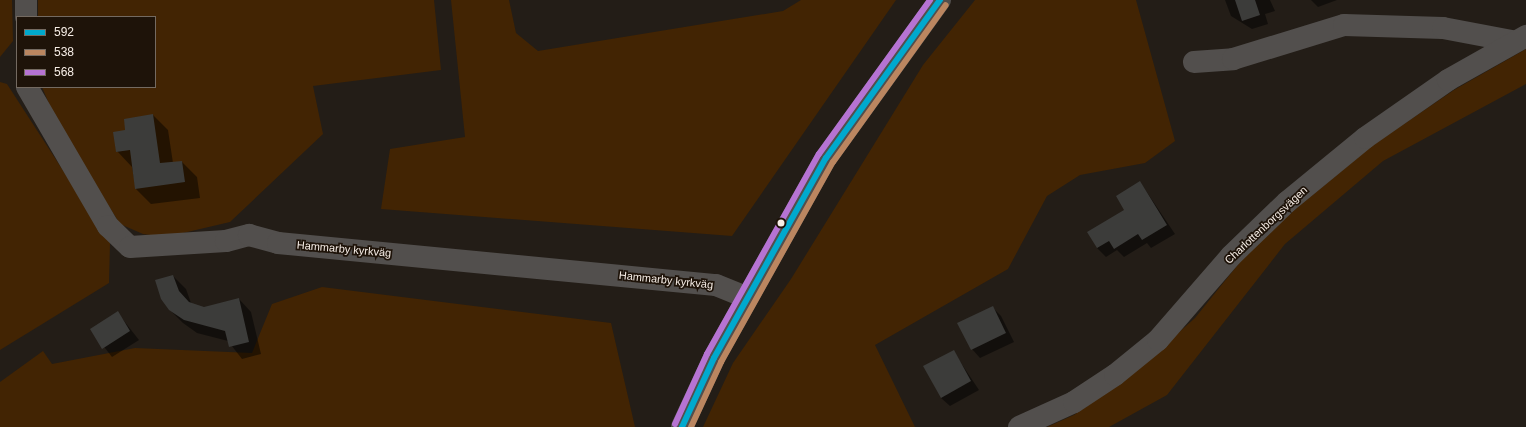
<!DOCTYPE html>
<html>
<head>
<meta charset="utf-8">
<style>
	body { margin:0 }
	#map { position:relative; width:1526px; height:427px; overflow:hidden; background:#231d17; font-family:Helvetica,sans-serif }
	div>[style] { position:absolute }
	.green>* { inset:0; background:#422403 }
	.shadow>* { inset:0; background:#0007 }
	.building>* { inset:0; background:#3c3c3a }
	.minor>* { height:22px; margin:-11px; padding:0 11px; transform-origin:11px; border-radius:11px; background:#524f4d }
	.tertiary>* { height:22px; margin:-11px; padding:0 11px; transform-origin:11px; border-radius:11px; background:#524f4d }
	.bus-1>* { height:6px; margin:-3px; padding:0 3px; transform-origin:3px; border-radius:3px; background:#00a9ce }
	.bus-2>* { height:6px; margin:-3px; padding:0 3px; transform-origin:3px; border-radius:3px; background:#bb8660 }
	.bus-3>* { height:6px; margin:-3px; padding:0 3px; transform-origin:3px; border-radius:3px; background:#b673d3 }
	.dots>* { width:11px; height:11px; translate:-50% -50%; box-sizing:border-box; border:2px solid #1e1309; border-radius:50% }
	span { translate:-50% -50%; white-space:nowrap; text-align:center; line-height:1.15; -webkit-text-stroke:3.5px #1e1309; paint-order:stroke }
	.street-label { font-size:11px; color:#f6ede6 }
	.legend { position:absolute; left:16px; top:16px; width:140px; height:72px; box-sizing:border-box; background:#1e1309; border:1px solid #746a61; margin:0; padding:5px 7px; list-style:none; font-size:12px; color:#f6ede6 }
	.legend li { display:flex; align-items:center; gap:8px; height:20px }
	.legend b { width:20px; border:1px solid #746a61 }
</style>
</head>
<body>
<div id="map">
	<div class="green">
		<div style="clip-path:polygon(0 0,12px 0,13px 41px,0 57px)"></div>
		<div style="clip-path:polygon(38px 0,434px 0,441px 70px,313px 86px,323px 134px,230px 222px,166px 237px,143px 234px,120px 224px,58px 125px,42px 87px,155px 87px,155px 17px,38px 17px)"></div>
		<div style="clip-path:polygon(451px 0,509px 0,516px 33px,538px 51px,783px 11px,801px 0,896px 0,732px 236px,381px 209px,390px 149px,465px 137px)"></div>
		<div style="clip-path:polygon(975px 0,1136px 0,1175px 141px,1145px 163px,1080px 175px,1047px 196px,1008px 269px,875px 345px,915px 427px,703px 427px,733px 363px,791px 279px,923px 65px)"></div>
		<div style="clip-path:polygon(1526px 49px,1526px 84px,1383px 161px,1285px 244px,1167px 395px,1109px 427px,1047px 427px,1074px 415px,1130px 376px,1195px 318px,1257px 241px,1373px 145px,1454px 90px)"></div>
		<div style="clip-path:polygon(0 82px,7px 84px,110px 243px,109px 283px,0 350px)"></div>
		<div style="clip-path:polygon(322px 287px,611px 323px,635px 427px,0 427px,0 382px,43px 351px,52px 364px,135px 348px,252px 353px,272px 304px)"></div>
	</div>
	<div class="shadow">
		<div style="clip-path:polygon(1225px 0,1270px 0,1275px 11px,1265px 14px,1268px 24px,1252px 29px,1231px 16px)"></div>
		<div style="clip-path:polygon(1311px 0,1337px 0,1318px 7px)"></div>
		<div style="clip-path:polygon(153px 115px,168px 130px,173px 163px,182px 162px,197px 177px,200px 198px,151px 204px,136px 189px,132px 167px,117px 151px,127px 131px)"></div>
		<div style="clip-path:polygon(1140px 182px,1175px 234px,1151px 248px,1147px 243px,1124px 257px,1117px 250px,1106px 257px,1097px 248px,1125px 210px)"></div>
		<div style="clip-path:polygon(173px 276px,186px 289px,191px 303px,204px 308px,239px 299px,251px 312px,261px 354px,242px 359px,228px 341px,197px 333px,183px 323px,170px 310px)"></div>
		<div style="clip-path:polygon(992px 307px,1001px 316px,1014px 342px,980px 358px,972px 349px)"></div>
		<div style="clip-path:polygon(117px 312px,139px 340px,112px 357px,91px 330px)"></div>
		<div style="clip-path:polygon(953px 351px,979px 390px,950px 406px,941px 398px)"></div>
	</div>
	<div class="building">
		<div style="clip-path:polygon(1235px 0,1255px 0,1260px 15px,1242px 21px)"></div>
		<div style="clip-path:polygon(153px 114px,160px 163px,182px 161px,185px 182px,135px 189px,130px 150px,116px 152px,113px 132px,125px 130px,124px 119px)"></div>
		<div style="clip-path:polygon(1140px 181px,1167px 225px,1142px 240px,1138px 234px,1114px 249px,1109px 241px,1097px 248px,1087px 232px,1124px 210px,1116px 196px)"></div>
		<div style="clip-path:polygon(173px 275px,179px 291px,189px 302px,204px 307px,239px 298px,249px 342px,229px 347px,225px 331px,184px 320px,169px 310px,161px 299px,155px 280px)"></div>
		<div style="clip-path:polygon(993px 306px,1006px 333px,971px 350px,957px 323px)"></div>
		<div style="clip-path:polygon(118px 311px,130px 331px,102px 349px,90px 329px)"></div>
		<div style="clip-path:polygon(954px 350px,971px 381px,941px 398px,923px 366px)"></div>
	</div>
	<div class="minor">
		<div style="left:26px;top:17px;width:17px;rotate:-90deg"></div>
		<div style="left:1194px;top:62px;width:39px;rotate:-4deg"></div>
		<div style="left:1233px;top:59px;width:116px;rotate:-17deg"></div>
		<div style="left:1344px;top:25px;width:99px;rotate:1.7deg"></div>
		<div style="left:1443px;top:28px;width:70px;rotate:10.7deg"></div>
		<div style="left:27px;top:87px;width:161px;rotate:59.8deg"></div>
		<div style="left:108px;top:226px;width:30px;rotate:44deg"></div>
		<div style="left:130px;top:247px;width:96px;rotate:-3.6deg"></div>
		<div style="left:226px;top:241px;width:24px;rotate:-15deg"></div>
		<div style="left:249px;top:235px;width:30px;rotate:15deg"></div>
		<div style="left:278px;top:243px;width:440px;rotate:5.5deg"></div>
		<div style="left:716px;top:285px;width:32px;rotate:22deg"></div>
		<div style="left:1019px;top:427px;width:60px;rotate:-24.4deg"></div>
		<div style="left:1074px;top:402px;width:49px;rotate:-33.4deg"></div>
		<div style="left:1115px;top:375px;width:55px;rotate:-39.1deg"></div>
		<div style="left:1158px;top:340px;width:111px;rotate:-49deg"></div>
		<div style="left:1231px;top:256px;width:78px;rotate:-44deg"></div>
		<div style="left:1287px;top:202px;width:101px;rotate:-39.4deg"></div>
		<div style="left:1365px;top:138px;width:101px;rotate:-34.9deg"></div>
		<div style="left:1448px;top:80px;width:90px;rotate:-29.4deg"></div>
	</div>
	<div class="tertiary">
		<div style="left:682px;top:427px;width:76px;rotate:-65.1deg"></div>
		<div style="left:714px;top:358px;width:229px;rotate:-60.8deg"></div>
		<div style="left:826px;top:158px;width:195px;rotate:-54.2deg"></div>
	</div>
	<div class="bus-1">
		<div style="left:682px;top:427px;width:76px;rotate:-65.1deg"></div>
		<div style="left:714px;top:358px;width:229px;rotate:-60.8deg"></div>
		<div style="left:826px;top:158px;width:195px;rotate:-54.2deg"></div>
	</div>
	<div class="bus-2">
		<div style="left:691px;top:427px;width:72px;rotate:-65.2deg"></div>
		<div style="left:721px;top:362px;width:229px;rotate:-60.8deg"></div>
		<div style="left:833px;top:162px;width:193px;rotate:-54.3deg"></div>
	</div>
	<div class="bus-3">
		<div style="left:675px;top:424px;width:77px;rotate:-65.4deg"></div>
		<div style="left:707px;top:354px;width:229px;rotate:-60.8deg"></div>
		<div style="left:819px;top:154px;width:190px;rotate:-54.2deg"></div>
	</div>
	<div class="dots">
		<div style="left:781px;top:223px;background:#f6ede6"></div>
	</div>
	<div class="street-label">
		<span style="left:1266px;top:225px;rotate:-43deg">Charlottenborgsvägen</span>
		<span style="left:344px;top:249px;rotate:5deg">Hammarby kyrkväg</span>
		<span style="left:666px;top:280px;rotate:6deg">Hammarby kyrkväg</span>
	</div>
	<ul class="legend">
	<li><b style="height:5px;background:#00a9ce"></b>592</li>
	<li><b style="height:5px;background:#bb8660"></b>538</li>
	<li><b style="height:5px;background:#b673d3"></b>568</li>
	</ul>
</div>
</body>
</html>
